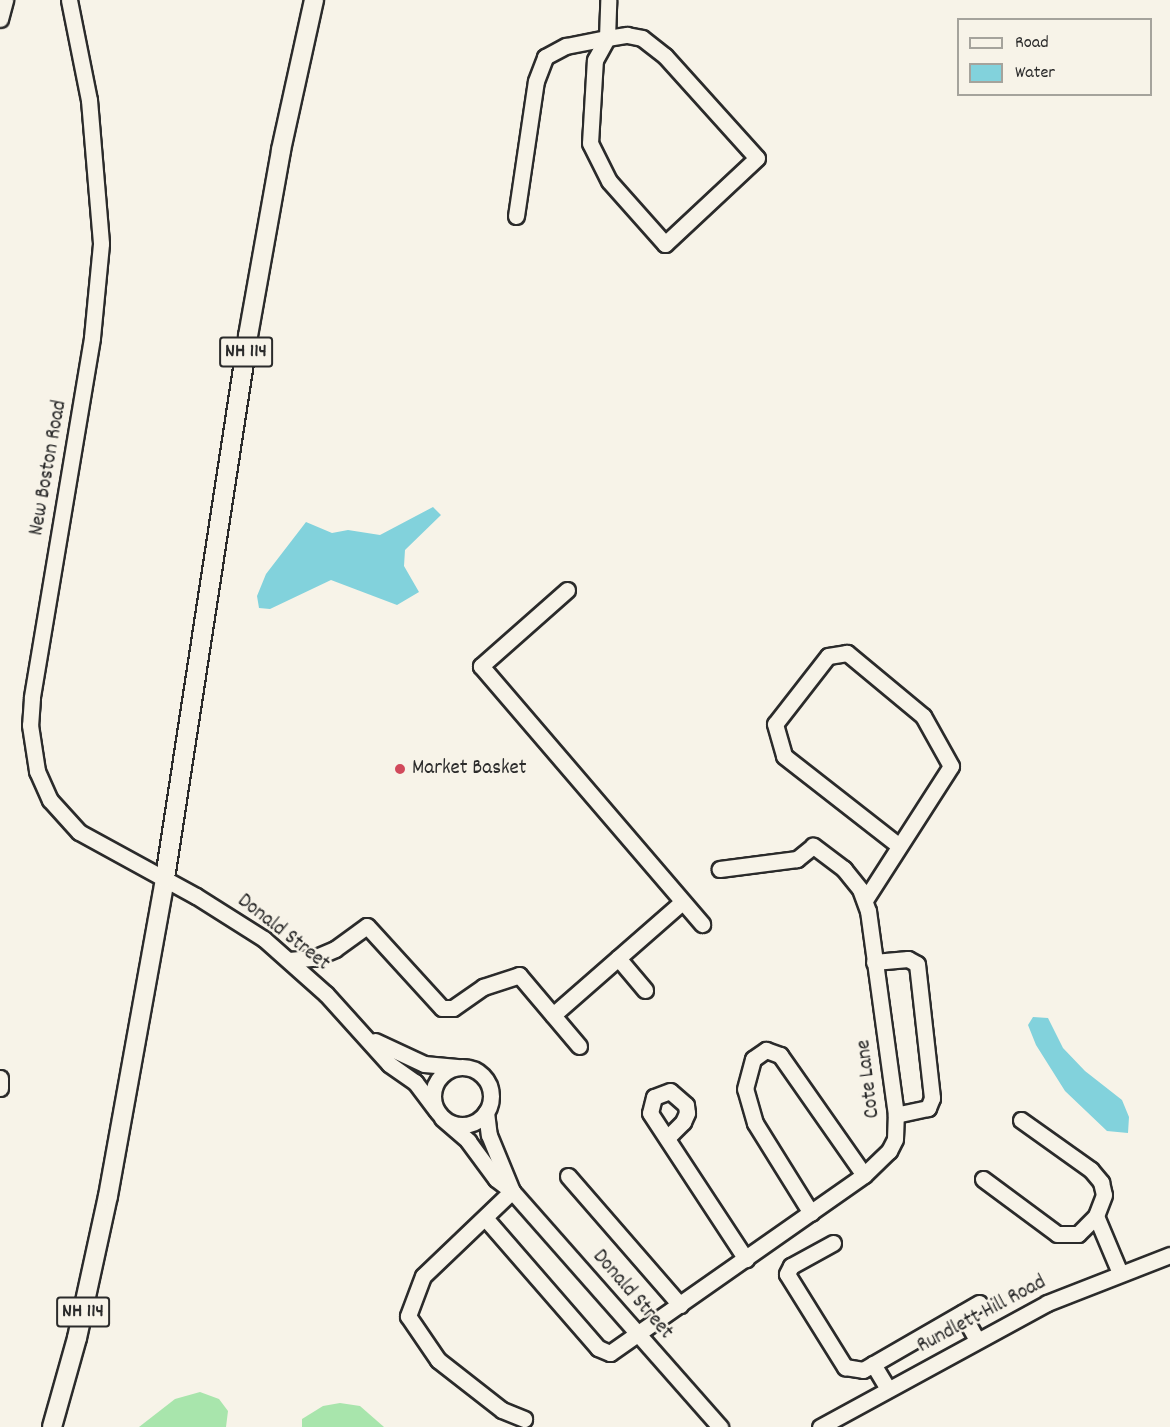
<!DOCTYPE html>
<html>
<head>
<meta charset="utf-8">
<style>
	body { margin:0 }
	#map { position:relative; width:1170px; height:1427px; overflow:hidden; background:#f7f3e8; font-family:Dekko,sans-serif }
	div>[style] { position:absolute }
	.green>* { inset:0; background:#a8e5ac }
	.water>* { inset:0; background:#82d2dc }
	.roads { filter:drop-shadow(2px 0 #2b2b2b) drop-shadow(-2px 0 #2b2b2b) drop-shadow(0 2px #2b2b2b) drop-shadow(0 -2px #2b2b2b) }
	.minor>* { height:15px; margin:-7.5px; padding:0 7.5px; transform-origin:7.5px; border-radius:7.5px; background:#f7f3e8 }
	.minor>.ring { margin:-7.5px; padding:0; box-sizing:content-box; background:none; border:15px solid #f7f3e8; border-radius:50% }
	.major>* { height:18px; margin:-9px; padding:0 9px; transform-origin:9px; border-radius:9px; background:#f7f3e8 }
	.dots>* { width:16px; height:16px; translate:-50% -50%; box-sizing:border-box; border:3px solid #f7f3e8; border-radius:50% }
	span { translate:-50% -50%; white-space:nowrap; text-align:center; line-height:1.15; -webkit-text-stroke:5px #f7f3e8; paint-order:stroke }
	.shield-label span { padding:2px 4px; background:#f7f3e8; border:2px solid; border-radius:4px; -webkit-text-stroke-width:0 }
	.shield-label { font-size:20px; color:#2b2b2b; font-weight:700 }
	.street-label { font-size:21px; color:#2b2b2b }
	.poi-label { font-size:21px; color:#2b2b2b }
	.left { translate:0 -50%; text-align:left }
	.legend { position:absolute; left:957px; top:18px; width:195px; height:78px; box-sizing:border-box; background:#f7f3e8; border:2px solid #a5a39c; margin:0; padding:8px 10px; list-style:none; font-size:18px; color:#2b2b2b }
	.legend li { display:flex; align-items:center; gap:12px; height:30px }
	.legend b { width:30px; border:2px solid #a5a39c }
</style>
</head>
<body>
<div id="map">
	<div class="green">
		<div style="clip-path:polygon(200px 1392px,219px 1399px,228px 1411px,226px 1427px,139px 1427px,175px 1399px)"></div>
		<div style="clip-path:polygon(340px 1403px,360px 1406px,384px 1427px,302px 1427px,302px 1419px,323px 1406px)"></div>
	</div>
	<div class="water">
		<div style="clip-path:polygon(433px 507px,441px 515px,405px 550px,404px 566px,419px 592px,397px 605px,331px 580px,270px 609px,259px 608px,257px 596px,266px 574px,306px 522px,332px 533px,348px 530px,380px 535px)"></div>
		<div style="clip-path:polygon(1033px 1017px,1048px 1018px,1063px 1048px,1085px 1071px,1122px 1100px,1129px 1117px,1128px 1133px,1107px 1131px,1065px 1091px,1036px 1045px,1028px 1025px)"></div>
	</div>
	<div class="roads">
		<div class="minor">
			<div style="left:69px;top:0;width:102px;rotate:78.7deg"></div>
			<div style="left:89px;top:100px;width:144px;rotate:85.2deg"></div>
			<div style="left:101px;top:244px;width:94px;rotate:95.5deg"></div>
			<div style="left:92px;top:338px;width:365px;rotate:99.5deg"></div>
			<div style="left:32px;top:698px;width:27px;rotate:94deg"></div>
			<div style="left:30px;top:725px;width:47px;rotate:81.3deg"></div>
			<div style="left:37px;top:771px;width:32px;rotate:66deg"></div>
			<div style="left:50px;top:800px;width:43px;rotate:47.8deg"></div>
			<div style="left:79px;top:832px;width:133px;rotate:28.7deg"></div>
			<div style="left:196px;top:896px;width:80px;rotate:32.3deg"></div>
			<div style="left:264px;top:939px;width:83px;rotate:41.6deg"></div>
			<div style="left:326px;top:994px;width:94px;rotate:48deg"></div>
			<div style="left:389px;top:1064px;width:32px;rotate:35deg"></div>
			<div style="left:415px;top:1082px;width:35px;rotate:53deg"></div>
			<div style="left:0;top:19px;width:20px;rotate:-75deg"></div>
			<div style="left:627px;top:35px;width:15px;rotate:11deg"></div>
			<div style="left:642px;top:38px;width:29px;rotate:38deg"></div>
			<div style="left:665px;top:56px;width:137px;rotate:48deg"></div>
			<div style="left:757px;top:158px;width:126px;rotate:136.9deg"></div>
			<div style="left:665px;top:244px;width:84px;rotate:-131.6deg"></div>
			<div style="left:609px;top:181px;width:42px;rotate:-116.6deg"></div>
			<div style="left:590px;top:143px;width:83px;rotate:-86.6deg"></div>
			<div style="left:595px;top:60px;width:25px;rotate:-61deg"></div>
			<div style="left:607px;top:38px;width:20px;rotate:-9deg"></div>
			<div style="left:516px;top:216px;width:136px;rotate:-81.6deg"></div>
			<div style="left:536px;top:81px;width:26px;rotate:-69deg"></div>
			<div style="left:545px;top:57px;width:24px;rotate:-28deg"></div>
			<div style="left:566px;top:46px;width:42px;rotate:-11deg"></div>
			<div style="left:607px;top:38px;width:38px;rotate:-88deg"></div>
			<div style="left:567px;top:590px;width:115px;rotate:138.5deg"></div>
			<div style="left:481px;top:666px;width:340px;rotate:49.4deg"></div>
			<div style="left:865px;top:900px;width:159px;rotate:-57.3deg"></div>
			<div style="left:951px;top:766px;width:57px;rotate:-119.2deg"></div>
			<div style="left:923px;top:716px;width:99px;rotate:-140.3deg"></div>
			<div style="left:847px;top:653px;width:19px;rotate:171deg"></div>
			<div style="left:828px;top:656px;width:86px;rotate:127.9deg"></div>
			<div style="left:775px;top:724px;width:33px;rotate:74deg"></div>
			<div style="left:784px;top:756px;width:146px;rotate:38deg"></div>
			<div style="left:618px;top:958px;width:42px;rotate:49.8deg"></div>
			<div style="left:289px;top:960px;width:25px;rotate:-5deg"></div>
			<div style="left:314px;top:958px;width:23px;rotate:-23deg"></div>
			<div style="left:335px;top:949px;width:39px;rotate:-36deg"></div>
			<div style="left:367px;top:926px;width:111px;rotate:47.6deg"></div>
			<div style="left:442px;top:1008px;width:11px"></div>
			<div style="left:453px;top:1008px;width:37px;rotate:-35deg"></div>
			<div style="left:483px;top:987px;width:38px;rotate:-18deg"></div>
			<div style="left:519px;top:975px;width:93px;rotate:49.8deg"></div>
			<div style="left:874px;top:962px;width:34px;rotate:-5deg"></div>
			<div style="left:908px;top:959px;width:10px;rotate:29deg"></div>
			<div style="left:917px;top:964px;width:135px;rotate:83.6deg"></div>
			<div style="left:932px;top:1098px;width:11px;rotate:112deg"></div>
			<div style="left:928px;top:1108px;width:33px;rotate:168deg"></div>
			<div style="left:553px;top:1015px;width:171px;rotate:-41.2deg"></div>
			<div style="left:375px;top:1041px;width:54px;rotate:25.1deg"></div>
			<div style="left:424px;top:1064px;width:33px;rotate:5deg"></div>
			<div class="ring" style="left:433px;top:1067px;width:43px;height:43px"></div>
			<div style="left:0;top:1078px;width:10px;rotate:90deg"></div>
			<div style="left:486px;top:1112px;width:23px;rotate:83deg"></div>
			<div style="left:489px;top:1135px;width:61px;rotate:67.7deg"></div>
			<div style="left:442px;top:1118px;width:35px;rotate:41deg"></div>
			<div style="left:468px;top:1141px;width:47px;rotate:53.6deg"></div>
			<div style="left:496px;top:1179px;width:20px;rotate:37deg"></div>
			<div style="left:512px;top:1191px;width:315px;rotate:48.6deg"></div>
			<div style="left:1021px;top:1120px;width:86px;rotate:35.5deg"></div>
			<div style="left:1091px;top:1170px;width:16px;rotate:50deg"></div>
			<div style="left:1101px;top:1182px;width:13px;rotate:77deg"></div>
			<div style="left:1104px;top:1195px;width:22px;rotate:111deg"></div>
			<div style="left:1096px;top:1216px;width:62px;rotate:67.2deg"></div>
			<div style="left:667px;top:1138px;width:23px;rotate:-45deg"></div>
			<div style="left:683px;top:1122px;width:10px;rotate:-66deg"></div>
			<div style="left:687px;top:1113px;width:8px;rotate:-97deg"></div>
			<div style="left:686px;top:1105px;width:21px;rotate:-139deg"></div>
			<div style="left:670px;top:1091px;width:17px;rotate:159deg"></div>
			<div style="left:654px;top:1097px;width:16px;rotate:104deg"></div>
			<div style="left:650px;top:1113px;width:175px;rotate:56.7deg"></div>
			<div style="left:568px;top:1176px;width:171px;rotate:49deg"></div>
			<div style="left:983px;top:1179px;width:92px;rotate:36.6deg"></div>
			<div style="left:1057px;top:1234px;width:21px"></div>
			<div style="left:1078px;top:1234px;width:25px;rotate:-45deg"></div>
			<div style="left:512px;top:1191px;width:123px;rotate:136.3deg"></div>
			<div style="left:423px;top:1276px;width:43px;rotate:110.6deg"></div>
			<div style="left:408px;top:1316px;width:53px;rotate:55.7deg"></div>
			<div style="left:438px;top:1360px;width:81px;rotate:38deg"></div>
			<div style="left:502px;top:1410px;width:24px;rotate:22deg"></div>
			<div style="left:811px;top:1213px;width:106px;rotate:-121.9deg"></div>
			<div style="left:755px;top:1123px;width:35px;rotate:-106deg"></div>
			<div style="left:745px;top:1089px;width:31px;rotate:-75deg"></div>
			<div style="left:753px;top:1059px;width:16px;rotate:-35deg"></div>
			<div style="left:766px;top:1050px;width:15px;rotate:20deg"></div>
			<div style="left:780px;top:1055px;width:146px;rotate:55deg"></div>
			<div style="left:486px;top:1219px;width:171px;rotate:49deg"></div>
			<div style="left:598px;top:1348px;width:13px;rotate:23deg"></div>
			<div style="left:610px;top:1353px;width:310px;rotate:-35deg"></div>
			<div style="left:864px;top:1175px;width:35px;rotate:-44deg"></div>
			<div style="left:889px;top:1151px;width:13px;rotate:-63deg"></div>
			<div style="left:895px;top:1139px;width:24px;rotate:-88deg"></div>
			<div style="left:896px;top:1115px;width:206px;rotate:-97.8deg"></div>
			<div style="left:868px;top:911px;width:23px;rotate:-110deg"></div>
			<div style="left:860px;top:889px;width:26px;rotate:-129deg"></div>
			<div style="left:844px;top:869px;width:39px;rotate:-143deg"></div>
			<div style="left:813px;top:846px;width:21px;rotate:141deg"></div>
			<div style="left:797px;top:859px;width:78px;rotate:172.6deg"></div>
			<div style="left:833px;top:1243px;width:48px;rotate:151.3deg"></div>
			<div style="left:791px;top:1266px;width:9px;rotate:117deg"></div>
			<div style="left:787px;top:1274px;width:110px;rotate:58.1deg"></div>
			<div style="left:845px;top:1367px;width:18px;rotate:9deg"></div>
			<div style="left:863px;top:1370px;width:134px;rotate:-30deg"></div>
			<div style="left:962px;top:1313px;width:31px;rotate:61deg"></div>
			<div style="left:873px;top:1364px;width:29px;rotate:59deg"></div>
			<div style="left:820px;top:1427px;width:259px;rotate:-28.6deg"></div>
			<div style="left:1047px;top:1303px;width:132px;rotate:-21.3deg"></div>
		</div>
		<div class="major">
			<div style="left:52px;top:1427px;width:92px;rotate:-74.3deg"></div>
			<div style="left:77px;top:1338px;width:145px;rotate:-77.7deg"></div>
			<div style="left:108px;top:1196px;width:323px;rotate:-79.8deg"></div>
			<div style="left:165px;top:878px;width:548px;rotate:-81.29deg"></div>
			<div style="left:248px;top:336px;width:189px;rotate:-79.9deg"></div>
			<div style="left:281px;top:150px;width:154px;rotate:-77.6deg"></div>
		</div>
	</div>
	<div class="dots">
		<div style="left:400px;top:769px;background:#d1495b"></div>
	</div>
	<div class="shield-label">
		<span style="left:246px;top:352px">NH 114</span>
		<span style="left:83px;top:1312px">NH 114</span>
	</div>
	<div class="street-label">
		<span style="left:49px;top:468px;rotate:-80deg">New Boston Road</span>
		<span style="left:283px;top:933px;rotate:38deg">Donald Street</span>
		<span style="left:869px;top:1079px;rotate:-97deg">Cote Lane</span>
		<span style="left:632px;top:1295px;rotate:49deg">Donald Street</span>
		<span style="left:982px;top:1315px;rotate:-28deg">Rundlett Hill Road</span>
	</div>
	<div class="poi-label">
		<span class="left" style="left:412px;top:769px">Market Basket</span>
	</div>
	<ul class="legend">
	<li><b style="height:8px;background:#f7f3e8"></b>Road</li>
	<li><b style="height:16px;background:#82d2dc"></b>Water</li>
	</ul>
</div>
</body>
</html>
